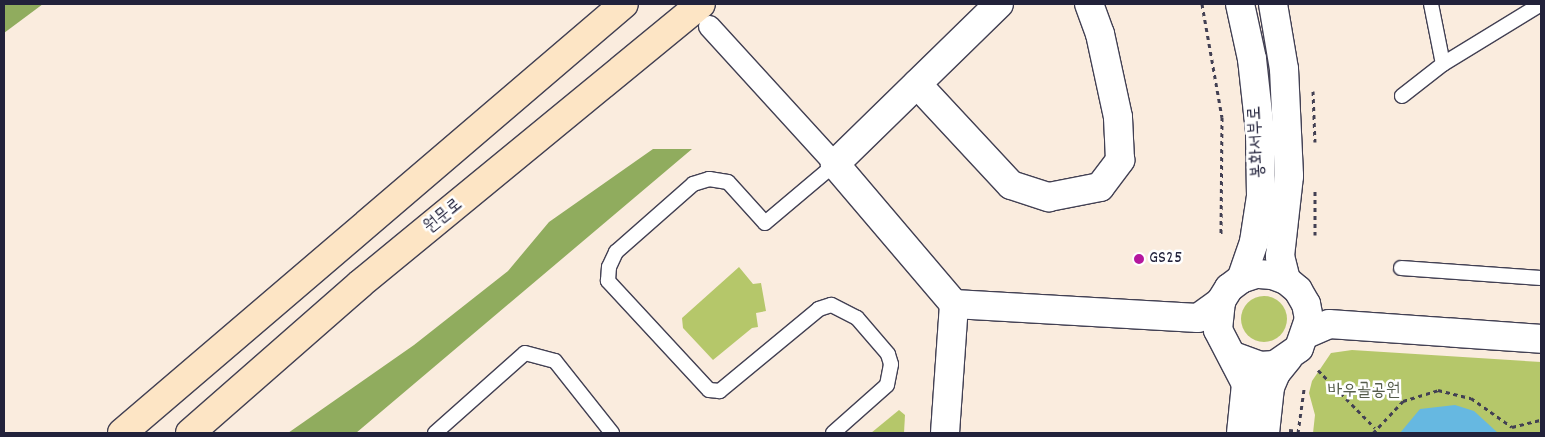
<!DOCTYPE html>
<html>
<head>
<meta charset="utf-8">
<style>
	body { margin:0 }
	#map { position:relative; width:1545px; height:437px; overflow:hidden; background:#faecde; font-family:Dekko,"Poor Story",sans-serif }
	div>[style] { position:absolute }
	.green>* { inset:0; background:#b5c76a }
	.round { border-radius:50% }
	.forest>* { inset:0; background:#90ac5e }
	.water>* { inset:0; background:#66b8e1 }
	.path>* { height:3px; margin-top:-1.5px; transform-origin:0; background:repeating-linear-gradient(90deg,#424053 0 4px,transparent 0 8px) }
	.roads { filter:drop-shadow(1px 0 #424053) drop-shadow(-1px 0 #424053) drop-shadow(0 1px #424053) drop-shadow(0 -1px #424053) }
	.service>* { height:14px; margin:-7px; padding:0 7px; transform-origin:7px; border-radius:7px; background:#fff }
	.pedestrian>* { height:21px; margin:-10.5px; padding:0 10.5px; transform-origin:10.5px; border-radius:10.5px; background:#fff }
	.minor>* { height:28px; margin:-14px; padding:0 14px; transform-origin:14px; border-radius:14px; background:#fff }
	.tertiary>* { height:28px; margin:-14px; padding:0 14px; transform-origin:14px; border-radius:14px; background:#fff }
	.secondary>* { height:28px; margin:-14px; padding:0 14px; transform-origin:14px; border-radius:14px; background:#fde5c5 }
	.dots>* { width:14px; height:14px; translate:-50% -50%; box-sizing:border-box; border:2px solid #fff; border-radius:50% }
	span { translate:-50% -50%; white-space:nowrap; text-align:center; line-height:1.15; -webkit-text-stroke:5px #fff; paint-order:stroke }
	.street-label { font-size:18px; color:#22223b }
	.poi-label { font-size:18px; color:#22223b }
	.left { translate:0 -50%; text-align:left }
	.park-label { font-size:18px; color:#555c4b }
	.frame { position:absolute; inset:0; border:5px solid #22223b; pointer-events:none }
</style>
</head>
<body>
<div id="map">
	<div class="green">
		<div style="clip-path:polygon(739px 267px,753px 284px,761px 283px,766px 311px,756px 313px,758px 327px,752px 328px,713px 360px,683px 328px,682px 318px)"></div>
		<div class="round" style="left:1241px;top:296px;width:46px;height:46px"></div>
		<div style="clip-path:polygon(1352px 350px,1541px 362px,1541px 433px,1313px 433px,1315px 415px,1309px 393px,1312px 381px,1331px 353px)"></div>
		<div style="clip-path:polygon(899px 410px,905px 415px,904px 433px,871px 433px)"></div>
	</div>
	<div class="forest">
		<div style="clip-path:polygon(4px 4px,43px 4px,4px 33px)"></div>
		<div style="clip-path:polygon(653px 149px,692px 149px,356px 433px,288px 433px,414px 345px,508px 271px,549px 222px)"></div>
	</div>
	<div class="water">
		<div style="clip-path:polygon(1455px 405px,1474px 411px,1498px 433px,1400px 433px,1420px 409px)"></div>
	</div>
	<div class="path">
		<div style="left:1202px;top:4px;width:115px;rotate:80deg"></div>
		<div style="left:1222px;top:117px;width:118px;rotate:90.5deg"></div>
		<div style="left:1313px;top:91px;width:51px;rotate:87.8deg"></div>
		<div style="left:1315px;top:235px;width:45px;rotate:-90deg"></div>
		<div style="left:1318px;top:370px;width:81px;rotate:45.5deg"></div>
		<div style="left:1289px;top:430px;width:10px;rotate:6deg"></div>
		<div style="left:1298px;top:433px;width:44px;rotate:-82.2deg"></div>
		<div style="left:1373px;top:433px;width:44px;rotate:-46.8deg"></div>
		<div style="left:1403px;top:401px;width:37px;rotate:-17deg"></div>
		<div style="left:1438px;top:390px;width:34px;rotate:14deg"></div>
		<div style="left:1471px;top:398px;width:50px;rotate:35.3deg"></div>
		<div style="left:1512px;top:427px;width:30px;rotate:-14deg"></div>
	</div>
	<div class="roads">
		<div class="service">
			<div style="left:1431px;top:4px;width:61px;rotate:78.7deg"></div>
			<div style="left:1402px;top:96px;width:52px;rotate:-38deg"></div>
			<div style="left:1443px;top:64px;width:115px;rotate:-31.5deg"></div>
			<div style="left:1401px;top:268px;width:140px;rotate:4.1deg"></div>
			<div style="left:435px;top:433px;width:120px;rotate:-41.6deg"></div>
			<div style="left:525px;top:353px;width:31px;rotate:15deg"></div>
			<div style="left:555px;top:361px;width:92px;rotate:51.6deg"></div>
			<div style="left:833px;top:433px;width:72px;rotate:-41.6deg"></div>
			<div style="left:887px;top:385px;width:21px;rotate:-79deg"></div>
			<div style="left:891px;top:364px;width:10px;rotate:-107deg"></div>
			<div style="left:888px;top:354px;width:48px;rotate:-130.7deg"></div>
			<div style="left:857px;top:318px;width:29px;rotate:-153deg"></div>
			<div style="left:831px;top:305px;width:13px;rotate:162deg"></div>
			<div style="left:819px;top:309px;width:129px;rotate:140.4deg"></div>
			<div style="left:720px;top:391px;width:11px;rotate:-175deg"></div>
			<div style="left:709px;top:390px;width:149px;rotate:-132.8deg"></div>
			<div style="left:608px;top:281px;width:14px;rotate:-86deg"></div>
			<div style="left:609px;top:267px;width:17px;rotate:-65deg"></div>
			<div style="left:616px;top:252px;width:103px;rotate:-41.4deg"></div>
			<div style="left:693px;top:184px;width:17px;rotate:-17deg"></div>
			<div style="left:709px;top:179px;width:19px;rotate:9deg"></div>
			<div style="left:728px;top:182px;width:55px;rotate:47.9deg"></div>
			<div style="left:765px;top:223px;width:92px;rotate:-40.1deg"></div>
		</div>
		<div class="pedestrian">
			<div style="left:709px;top:26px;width:187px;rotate:47.6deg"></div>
		</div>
		<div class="minor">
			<div style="left:917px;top:84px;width:138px;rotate:47.1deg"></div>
			<div style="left:1011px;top:185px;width:40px;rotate:18deg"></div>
			<div style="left:1049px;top:197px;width:52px;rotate:-11.1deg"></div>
			<div style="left:1100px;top:187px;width:34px;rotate:-53deg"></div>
			<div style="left:1120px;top:160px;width:43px;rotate:-92.7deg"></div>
			<div style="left:1118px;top:117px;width:85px;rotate:-102.2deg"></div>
			<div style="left:1100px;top:34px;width:32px;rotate:-110deg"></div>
			<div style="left:954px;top:304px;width:244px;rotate:3.3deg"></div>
			<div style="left:1198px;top:318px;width:29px;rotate:-36deg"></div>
			<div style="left:945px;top:433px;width:129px;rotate:-86deg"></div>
			<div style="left:954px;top:304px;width:184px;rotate:-130.4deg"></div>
			<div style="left:835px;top:164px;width:229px;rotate:-44.3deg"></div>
		</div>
		<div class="tertiary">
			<div style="left:1240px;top:4px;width:56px;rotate:77.7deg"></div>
			<div style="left:1252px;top:59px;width:73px;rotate:83.7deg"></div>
			<div style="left:1260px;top:132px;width:64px;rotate:89.1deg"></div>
			<div style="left:1261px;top:196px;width:47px;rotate:98.7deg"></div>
			<div style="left:1254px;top:242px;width:39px;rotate:109deg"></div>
			<div style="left:1273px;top:4px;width:66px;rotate:80.4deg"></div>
			<div style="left:1284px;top:69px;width:107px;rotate:87.3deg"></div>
			<div style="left:1289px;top:176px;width:81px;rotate:96.4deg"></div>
			<div style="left:1280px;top:256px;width:25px;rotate:76deg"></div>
			<div style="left:1306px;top:334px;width:25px;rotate:-23deg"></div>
			<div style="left:1329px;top:324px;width:213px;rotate:4deg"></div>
			<div style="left:1233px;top:356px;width:29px;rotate:20deg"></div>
			<div style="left:1260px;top:366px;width:15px;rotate:-4deg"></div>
			<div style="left:1275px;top:365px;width:29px;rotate:-35deg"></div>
			<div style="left:1299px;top:348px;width:31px;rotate:-71deg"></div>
			<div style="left:1309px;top:319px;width:15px;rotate:-101deg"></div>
			<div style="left:1306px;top:304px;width:16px;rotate:-120deg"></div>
			<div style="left:1298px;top:290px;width:16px;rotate:-140deg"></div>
			<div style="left:1286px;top:280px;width:15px;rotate:-160deg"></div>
			<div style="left:1272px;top:275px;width:16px;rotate:-176deg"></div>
			<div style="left:1256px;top:274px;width:16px;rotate:162deg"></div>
			<div style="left:1241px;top:279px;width:15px;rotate:143deg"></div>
			<div style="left:1229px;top:288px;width:15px;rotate:122deg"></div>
			<div style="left:1221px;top:301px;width:29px;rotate:96deg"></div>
			<div style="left:1218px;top:330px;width:61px;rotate:62.6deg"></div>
			<div style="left:1246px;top:384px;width:49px;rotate:95.8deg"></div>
			<div style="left:1265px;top:433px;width:46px;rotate:-83.8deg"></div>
			<div style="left:1270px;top:387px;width:15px;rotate:-67deg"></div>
			<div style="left:1276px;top:373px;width:19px;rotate:-51deg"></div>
		</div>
		<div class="secondary">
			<div style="left:122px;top:433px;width:660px;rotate:-40.52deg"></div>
			<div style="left:190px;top:433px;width:226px;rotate:-41.2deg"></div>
			<div style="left:360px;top:284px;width:441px;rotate:-39.4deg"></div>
		</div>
	</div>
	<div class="dots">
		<div style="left:1139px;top:259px;background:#b5179e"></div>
	</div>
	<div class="street-label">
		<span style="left:1258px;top:142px;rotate:-93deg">봉화서부로</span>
		<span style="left:444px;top:217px;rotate:-39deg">원문로</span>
	</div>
	<div class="poi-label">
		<span class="left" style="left:1149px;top:259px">GS25</span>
	</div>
	<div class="park-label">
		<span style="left:1364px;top:392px">바우골공원</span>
	</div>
	<div class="frame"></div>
</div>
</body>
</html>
